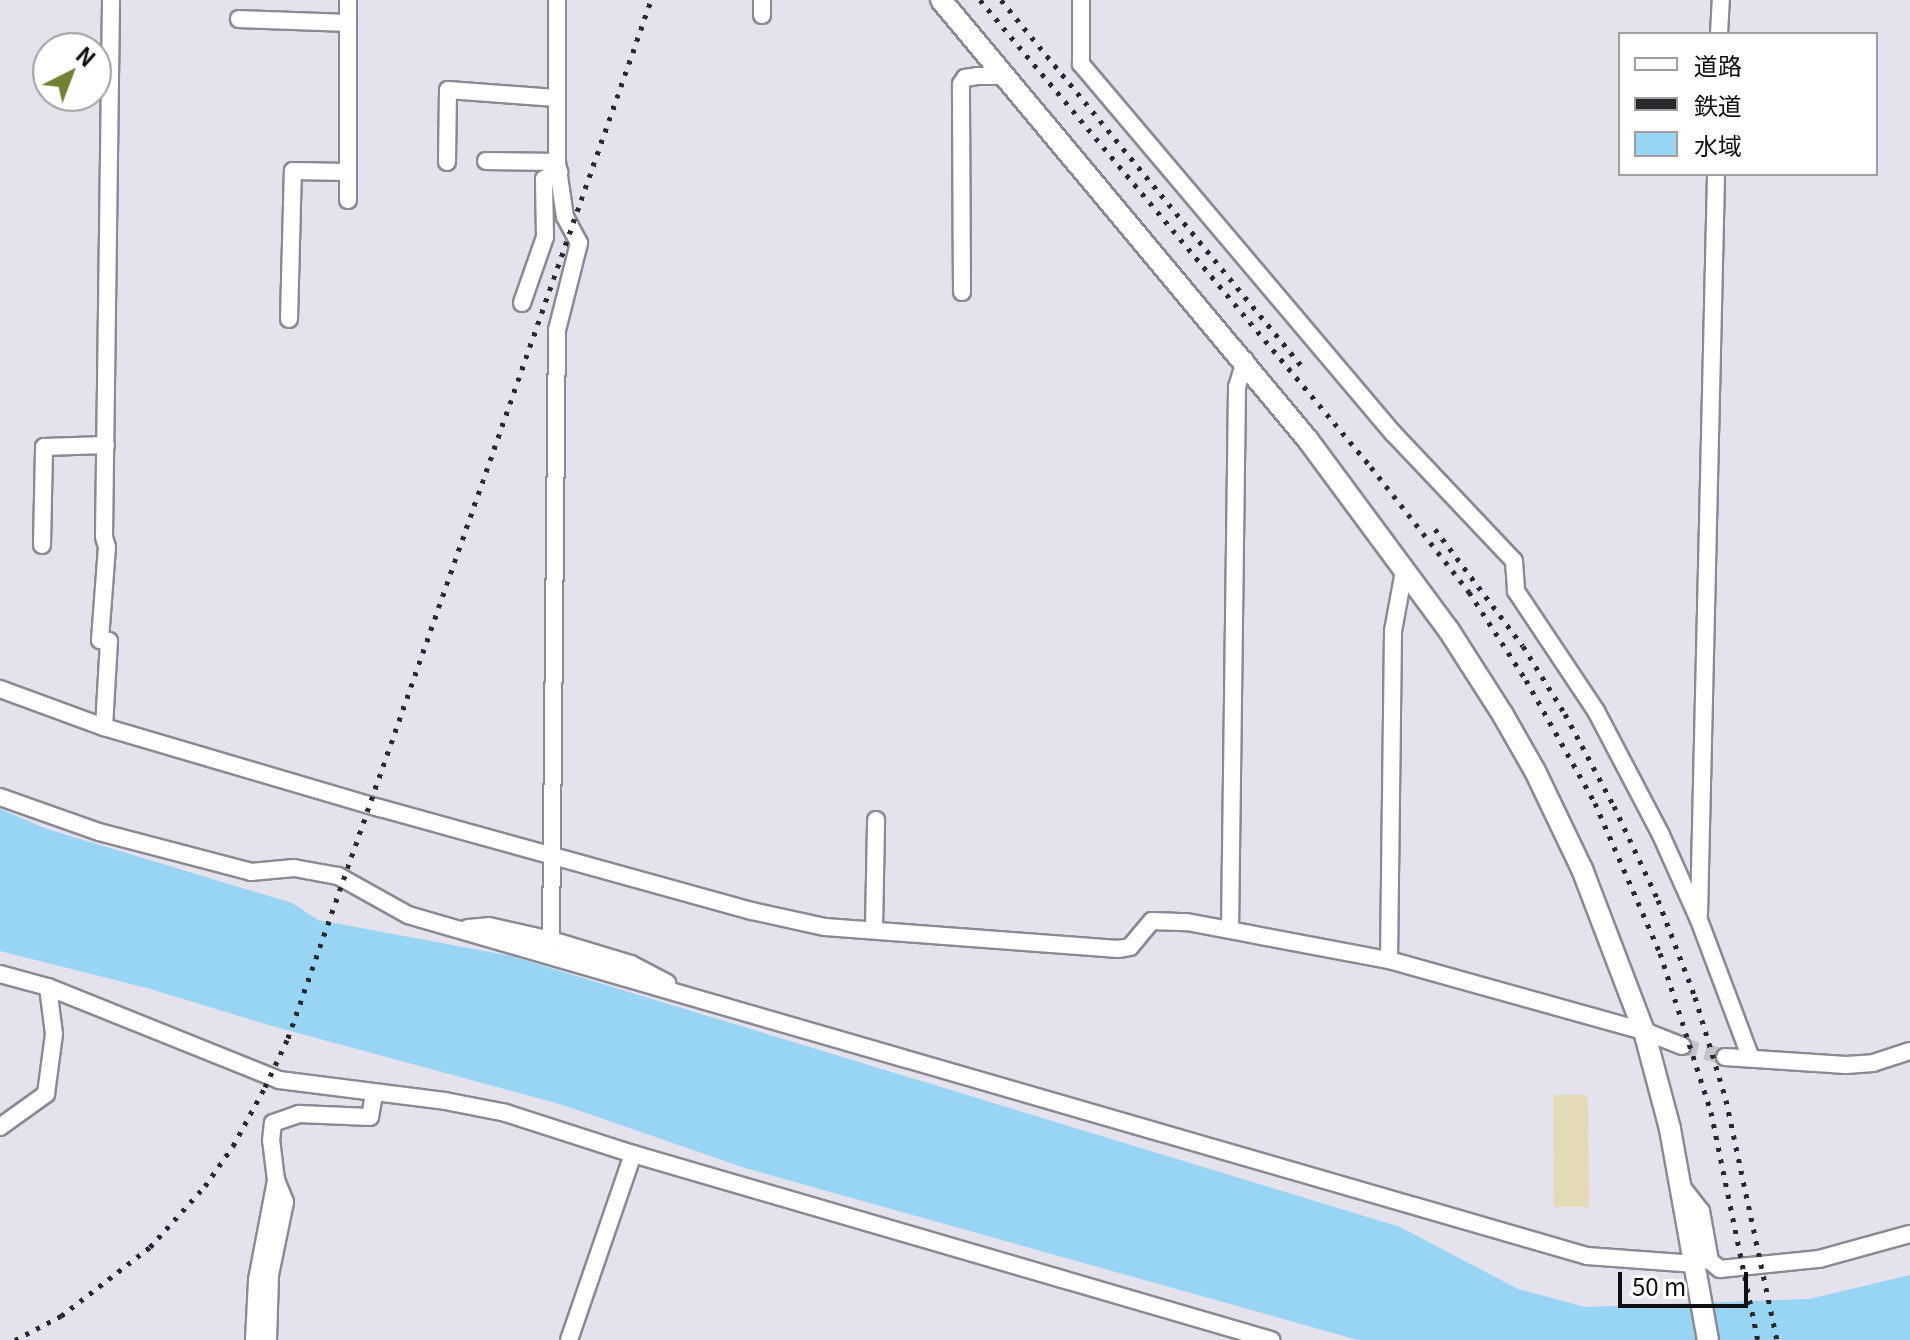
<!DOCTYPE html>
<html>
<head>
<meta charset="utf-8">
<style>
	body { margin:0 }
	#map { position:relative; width:1910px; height:1340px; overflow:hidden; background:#e4e2ec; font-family:Georgia,"Noto Sans JP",serif }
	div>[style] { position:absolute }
	.sand>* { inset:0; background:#e4dab5 }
	.water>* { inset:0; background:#98d4f4 }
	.minor-tunnel>* { height:16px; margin-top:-8px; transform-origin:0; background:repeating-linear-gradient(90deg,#c4c2cb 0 16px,transparent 0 24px) }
	.roads { filter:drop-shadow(2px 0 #8b8993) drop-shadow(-2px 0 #8b8993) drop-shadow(0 2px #8b8993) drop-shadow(0 -2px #8b8993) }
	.minor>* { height:16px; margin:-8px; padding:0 8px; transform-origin:8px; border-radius:8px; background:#fff }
	.tertiary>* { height:20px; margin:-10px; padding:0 10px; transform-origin:10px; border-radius:10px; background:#fff }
	.rail>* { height:5px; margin-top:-2.5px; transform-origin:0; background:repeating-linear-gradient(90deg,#29292d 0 4px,transparent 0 12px) }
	span { translate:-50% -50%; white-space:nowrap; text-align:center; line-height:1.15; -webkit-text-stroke:7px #fff; paint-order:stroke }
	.legend { position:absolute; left:1618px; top:32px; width:260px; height:144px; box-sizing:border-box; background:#fff; border:2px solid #9f9fa1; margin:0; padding:10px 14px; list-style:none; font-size:24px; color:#101013 }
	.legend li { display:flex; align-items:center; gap:16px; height:40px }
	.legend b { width:40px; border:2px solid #9f9fa1 }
	.north { position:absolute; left:32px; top:32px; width:80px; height:80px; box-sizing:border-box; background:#fff; border:2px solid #9f9fa1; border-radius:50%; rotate:42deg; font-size:22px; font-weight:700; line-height:32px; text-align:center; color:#101013 }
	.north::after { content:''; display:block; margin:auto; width:28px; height:36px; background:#718332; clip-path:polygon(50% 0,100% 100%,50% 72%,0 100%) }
	.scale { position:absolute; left:1618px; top:1272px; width:130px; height:36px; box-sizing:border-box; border:4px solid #101013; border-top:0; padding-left:10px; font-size:24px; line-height:28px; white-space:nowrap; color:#101013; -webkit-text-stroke:6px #fff; paint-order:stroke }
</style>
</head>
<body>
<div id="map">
	<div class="sand">
		<div style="clip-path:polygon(1553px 1095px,1588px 1095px,1589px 1207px,1554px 1207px)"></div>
	</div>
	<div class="water">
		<div style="clip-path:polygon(0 809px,47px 829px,292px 903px,318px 920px,511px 956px,1400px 1227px,1518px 1289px,1585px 1307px,1809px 1299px,1910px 1275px,1910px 1340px,1358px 1340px,745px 1168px,563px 1105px,272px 1026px,147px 988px,0 951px)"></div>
	</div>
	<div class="minor-tunnel">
		<div style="left:1682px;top:1046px;width:44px;rotate:14.3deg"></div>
	</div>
	<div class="roads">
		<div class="minor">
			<div style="left:1081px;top:0;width:64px;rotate:90deg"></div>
			<div style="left:1081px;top:64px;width:483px;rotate:49.8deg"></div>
			<div style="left:1393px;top:433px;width:176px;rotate:46.6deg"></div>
			<div style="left:1514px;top:561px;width:30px;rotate:86deg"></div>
			<div style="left:1516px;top:591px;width:144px;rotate:56.3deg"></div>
			<div style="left:1596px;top:711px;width:140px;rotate:62.3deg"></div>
			<div style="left:1661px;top:835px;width:93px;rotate:65.9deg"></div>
			<div style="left:1699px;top:920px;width:147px;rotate:69.4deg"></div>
			<div style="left:762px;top:15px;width:15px;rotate:-90deg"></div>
			<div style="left:239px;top:19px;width:109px;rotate:2.1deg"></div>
			<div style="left:1719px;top:34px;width:34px;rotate:-87deg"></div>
			<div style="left:486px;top:161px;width:71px;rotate:0.8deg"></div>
			<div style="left:447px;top:162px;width:72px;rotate:-89.2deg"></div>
			<div style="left:448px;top:90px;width:108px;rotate:4.2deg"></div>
			<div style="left:348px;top:200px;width:200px;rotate:-90deg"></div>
			<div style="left:962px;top:292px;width:208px;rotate:-90.3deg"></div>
			<div style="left:961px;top:84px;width:7px;rotate:-56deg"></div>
			<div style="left:965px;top:78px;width:12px;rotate:-9deg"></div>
			<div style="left:977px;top:76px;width:30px"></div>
			<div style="left:522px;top:303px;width:70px;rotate:-70.8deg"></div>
			<div style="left:545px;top:237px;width:58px;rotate:-91deg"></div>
			<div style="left:544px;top:179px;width:17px;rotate:-25deg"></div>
			<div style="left:289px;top:319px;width:148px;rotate:-88.5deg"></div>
			<div style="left:293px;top:171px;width:54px;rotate:1.1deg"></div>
			<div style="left:42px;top:545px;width:98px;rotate:-88.8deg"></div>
			<div style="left:44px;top:447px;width:62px;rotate:-1.8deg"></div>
			<div style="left:0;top:689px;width:111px;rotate:20.1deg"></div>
			<div style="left:104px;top:727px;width:288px;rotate:16.4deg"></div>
			<div style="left:380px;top:808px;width:386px;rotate:15.5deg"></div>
			<div style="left:752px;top:911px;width:75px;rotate:12.4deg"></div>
			<div style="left:825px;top:927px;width:294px;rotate:4.3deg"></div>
			<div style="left:1118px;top:949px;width:12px;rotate:-9deg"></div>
			<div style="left:1130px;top:947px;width:34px;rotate:-50deg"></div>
			<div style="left:1152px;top:921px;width:35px;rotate:2deg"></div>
			<div style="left:1187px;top:922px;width:206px;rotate:10.7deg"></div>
			<div style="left:1389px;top:960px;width:265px;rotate:15.6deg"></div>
			<div style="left:1644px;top:1031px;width:41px;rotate:21.5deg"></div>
			<div style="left:104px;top:727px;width:86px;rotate:-86.7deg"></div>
			<div style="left:109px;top:641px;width:9px;rotate:-174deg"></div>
			<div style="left:100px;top:640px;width:93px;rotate:-85.7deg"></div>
			<div style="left:107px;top:547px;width:10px;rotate:-107deg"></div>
			<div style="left:104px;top:537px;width:537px;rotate:-89.25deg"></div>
			<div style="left:0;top:797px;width:105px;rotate:19.5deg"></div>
			<div style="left:99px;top:832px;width:157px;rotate:14.7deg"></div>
			<div style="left:251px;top:872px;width:43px;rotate:-5.3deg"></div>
			<div style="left:294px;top:868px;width:45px;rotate:10.3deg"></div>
			<div style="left:338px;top:876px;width:80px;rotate:29.1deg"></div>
			<div style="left:408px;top:915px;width:1227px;rotate:16.13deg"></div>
			<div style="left:1587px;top:1256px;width:109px;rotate:4.2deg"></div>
			<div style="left:1699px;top:914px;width:740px;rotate:-88.68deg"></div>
			<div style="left:468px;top:928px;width:21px;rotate:-5deg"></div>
			<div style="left:489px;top:926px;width:64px;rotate:12.7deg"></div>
			<div style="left:551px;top:940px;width:84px;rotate:16.7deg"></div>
			<div style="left:631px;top:964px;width:41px;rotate:27.8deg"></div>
			<div style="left:874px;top:929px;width:109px;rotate:-88.9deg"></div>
			<div style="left:1230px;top:930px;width:543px;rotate:-89.26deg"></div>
			<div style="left:1237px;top:387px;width:28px;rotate:-73deg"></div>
			<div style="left:551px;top:940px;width:610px;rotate:-89.44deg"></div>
			<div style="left:557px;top:330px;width:90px;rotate:-75.8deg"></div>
			<div style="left:579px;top:243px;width:30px;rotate:-118deg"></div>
			<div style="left:565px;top:217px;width:56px;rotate:-98.3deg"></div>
			<div style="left:557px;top:162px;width:162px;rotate:-90deg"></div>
			<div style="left:1389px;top:960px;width:329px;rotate:-89.3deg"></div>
			<div style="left:1393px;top:631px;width:61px;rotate:-79.6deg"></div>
			<div style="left:0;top:974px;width:50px;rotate:15.2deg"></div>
			<div style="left:48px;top:987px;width:249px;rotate:21.9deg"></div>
			<div style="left:279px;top:1080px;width:167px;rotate:7.2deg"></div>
			<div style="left:445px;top:1101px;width:62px;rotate:11.1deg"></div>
			<div style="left:506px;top:1113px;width:133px;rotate:17.9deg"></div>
			<div style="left:633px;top:1154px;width:665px;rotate:16.25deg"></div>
			<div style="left:1725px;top:1057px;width:121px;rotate:3.8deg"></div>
			<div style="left:1846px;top:1065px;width:27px;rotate:-4deg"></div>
			<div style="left:1873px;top:1063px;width:39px;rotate:-18deg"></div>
			<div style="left:0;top:1127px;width:57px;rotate:-35.7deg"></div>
			<div style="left:46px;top:1094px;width:61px;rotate:-82.4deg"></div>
			<div style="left:54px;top:1034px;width:47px;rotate:-97.3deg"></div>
			<div style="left:1682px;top:1187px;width:31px;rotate:52deg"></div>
			<div style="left:1701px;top:1211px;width:51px;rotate:79.8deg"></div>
			<div style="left:1710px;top:1261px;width:13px;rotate:39deg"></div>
			<div style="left:1720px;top:1269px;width:100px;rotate:-5.8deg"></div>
			<div style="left:1819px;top:1259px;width:94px;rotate:-15.4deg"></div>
			<div style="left:254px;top:1340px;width:60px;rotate:-87.1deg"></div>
			<div style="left:257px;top:1280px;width:102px;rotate:-79.2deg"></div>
			<div style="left:268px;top:1340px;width:65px;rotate:-88.2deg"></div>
			<div style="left:270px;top:1275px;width:75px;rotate:-78.4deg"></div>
			<div style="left:285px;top:1202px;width:24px;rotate:-112deg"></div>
			<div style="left:276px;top:1180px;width:39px;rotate:-97deg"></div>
			<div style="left:271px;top:1141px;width:18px;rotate:-84deg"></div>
			<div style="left:273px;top:1123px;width:28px;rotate:-19deg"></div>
			<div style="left:299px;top:1114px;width:71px;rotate:2.4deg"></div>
			<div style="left:370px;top:1117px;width:23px;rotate:-80deg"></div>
			<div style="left:569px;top:1340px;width:197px;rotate:-71deg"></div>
		</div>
		<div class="tertiary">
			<div style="left:941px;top:0;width:573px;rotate:50.17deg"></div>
			<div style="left:1308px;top:440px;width:235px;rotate:53.5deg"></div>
			<div style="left:1448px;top:629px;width:102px;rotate:57.4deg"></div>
			<div style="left:1503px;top:715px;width:64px;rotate:60.3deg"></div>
			<div style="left:1535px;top:771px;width:109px;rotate:64.4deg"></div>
			<div style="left:1582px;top:869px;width:173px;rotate:69.1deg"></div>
			<div style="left:1644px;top:1031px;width:101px;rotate:75.1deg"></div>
			<div style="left:1670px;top:1129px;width:214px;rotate:79.8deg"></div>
		</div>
	</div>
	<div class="rail">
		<div style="left:980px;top:0;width:609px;rotate:50.06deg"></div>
		<div style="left:1371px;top:467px;width:159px;rotate:51.9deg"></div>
		<div style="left:1469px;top:592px;width:105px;rotate:57.1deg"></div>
		<div style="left:1526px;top:680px;width:141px;rotate:60.7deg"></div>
		<div style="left:1595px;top:803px;width:163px;rotate:66.6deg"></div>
		<div style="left:1660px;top:953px;width:167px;rotate:72.2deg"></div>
		<div style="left:1711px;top:1112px;width:233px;rotate:78.4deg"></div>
		<div style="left:1001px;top:0;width:476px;rotate:50.6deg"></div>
		<div style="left:1435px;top:529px;width:146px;rotate:53.1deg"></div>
		<div style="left:1523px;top:646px;width:80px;rotate:58.3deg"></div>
		<div style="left:1565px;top:714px;width:104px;rotate:62deg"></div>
		<div style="left:1614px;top:806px;width:104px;rotate:64.9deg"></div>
		<div style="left:1658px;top:900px;width:104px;rotate:69.1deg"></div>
		<div style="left:1695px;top:997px;width:108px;rotate:73.2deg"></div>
		<div style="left:1726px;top:1100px;width:245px;rotate:78deg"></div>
		<div style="left:15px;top:1340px;width:52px;rotate:-27.6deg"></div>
		<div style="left:61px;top:1316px;width:113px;rotate:-37.8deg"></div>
		<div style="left:150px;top:1247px;width:82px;rotate:-48deg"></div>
		<div style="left:205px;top:1186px;width:49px;rotate:-55deg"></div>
		<div style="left:233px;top:1146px;width:67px;rotate:-61.5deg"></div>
		<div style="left:265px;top:1087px;width:54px;rotate:-64.9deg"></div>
		<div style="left:288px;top:1038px;width:1100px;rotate:-70.72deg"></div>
	</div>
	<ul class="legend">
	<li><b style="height:10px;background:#fff"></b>道路</li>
	<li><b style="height:10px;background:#29292d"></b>鉄道</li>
	<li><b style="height:22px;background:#98d4f4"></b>水域</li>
	</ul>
	<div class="north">N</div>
	<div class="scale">50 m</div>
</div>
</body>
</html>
